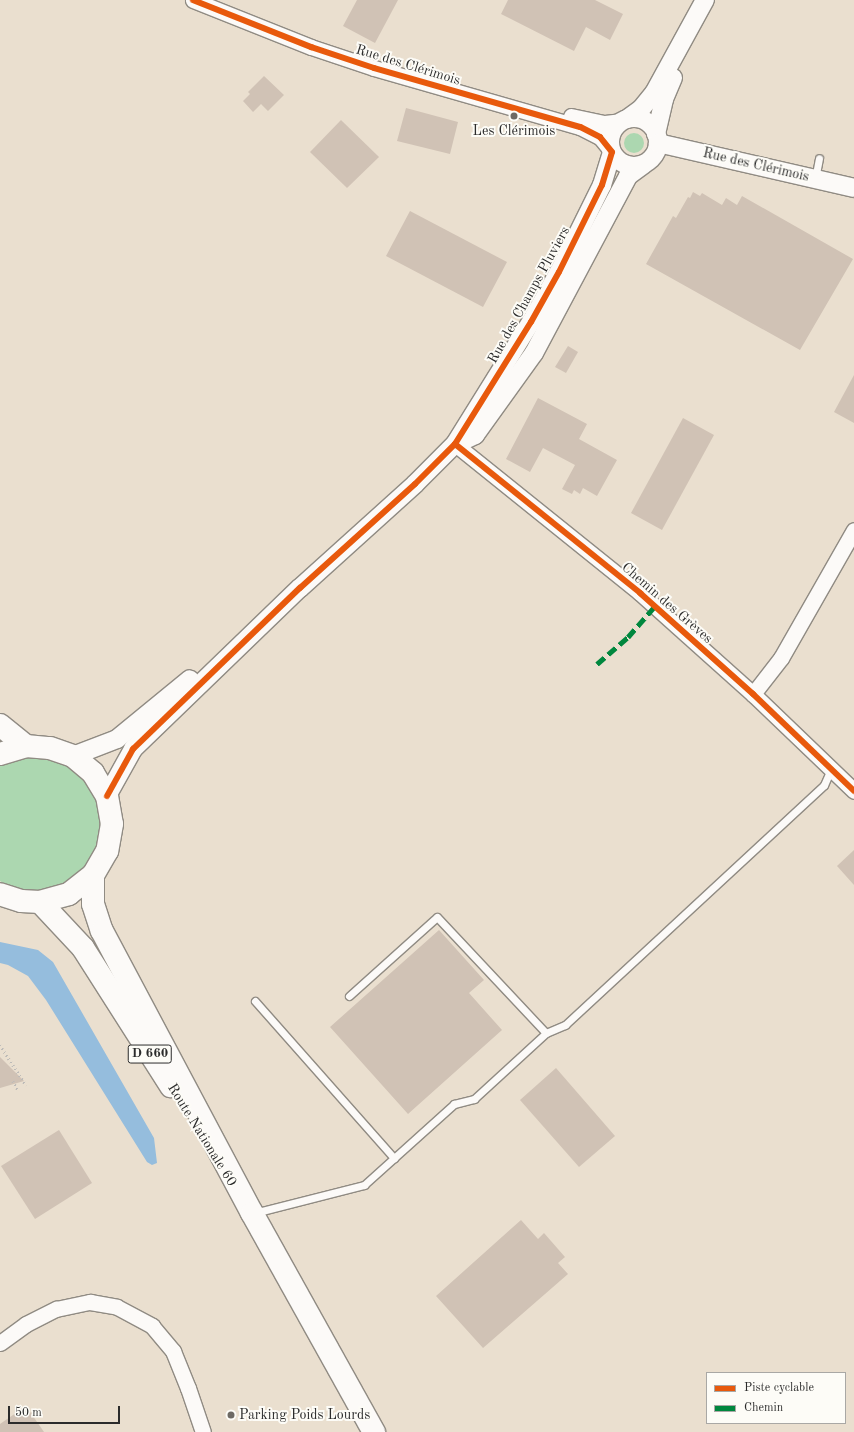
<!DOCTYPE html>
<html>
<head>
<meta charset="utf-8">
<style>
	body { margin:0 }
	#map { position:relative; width:854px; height:1432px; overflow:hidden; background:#eadfcf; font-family:"Old Standard TT",serif }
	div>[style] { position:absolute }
	.green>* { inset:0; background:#acd7b0 }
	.round { border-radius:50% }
	.water>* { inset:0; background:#95bddd }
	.building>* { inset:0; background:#d0c2b5 }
	.path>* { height:2.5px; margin-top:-1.25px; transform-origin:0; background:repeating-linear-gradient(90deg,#bdbbb8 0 1px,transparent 0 4px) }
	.roads { filter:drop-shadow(1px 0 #908b83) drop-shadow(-1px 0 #908b83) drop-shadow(0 1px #908b83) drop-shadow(0 -1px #908b83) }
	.service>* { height:7px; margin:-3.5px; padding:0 3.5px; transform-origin:3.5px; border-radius:3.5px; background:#fcfaf8 }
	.minor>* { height:15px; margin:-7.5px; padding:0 7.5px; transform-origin:7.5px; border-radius:7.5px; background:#fcfaf8 }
	.tertiary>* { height:18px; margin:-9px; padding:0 9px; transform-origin:9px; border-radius:9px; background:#fcfaf8 }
	.tertiary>.ring { margin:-9px; padding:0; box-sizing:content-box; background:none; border:18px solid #fcfaf8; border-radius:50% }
	.primary>* { height:22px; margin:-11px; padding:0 11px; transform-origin:11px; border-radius:11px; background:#fcfaf8 }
	.quiet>* { height:5px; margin-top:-2.5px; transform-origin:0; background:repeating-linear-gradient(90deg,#00873e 0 10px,transparent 0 15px) }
	.cycleway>* { height:6px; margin:-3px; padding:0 3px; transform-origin:3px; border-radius:3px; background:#e8590c }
	.dots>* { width:11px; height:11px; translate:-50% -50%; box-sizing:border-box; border:2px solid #fdfcf7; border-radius:50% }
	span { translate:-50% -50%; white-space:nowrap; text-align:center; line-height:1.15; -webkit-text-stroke:4px #fdfcf7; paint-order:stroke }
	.shield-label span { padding:1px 3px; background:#fdfcf7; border:1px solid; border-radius:3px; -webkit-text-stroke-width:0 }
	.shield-label { font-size:13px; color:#2b2b2b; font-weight:700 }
	.street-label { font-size:14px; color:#2b2b2b }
	.poi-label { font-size:14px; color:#2b2b2b }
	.left { translate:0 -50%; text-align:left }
	.legend { position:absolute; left:706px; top:1372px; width:140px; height:52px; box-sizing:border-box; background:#fdfcf7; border:1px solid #a9a8a5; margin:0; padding:5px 7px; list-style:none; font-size:12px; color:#2b2b2b }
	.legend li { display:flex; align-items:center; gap:8px; height:20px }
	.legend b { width:20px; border:1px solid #a9a8a5 }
	.scale { position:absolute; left:8px; top:1406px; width:112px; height:18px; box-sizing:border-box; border:2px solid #2b2b2b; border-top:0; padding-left:5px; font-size:12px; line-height:14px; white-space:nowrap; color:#2b2b2b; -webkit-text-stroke:3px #fdfcf7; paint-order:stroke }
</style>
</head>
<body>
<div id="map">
	<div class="green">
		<div class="round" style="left:624px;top:133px;width:20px;height:20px"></div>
		<div style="clip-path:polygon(42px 756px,63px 762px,82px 775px,96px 794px,102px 816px,101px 840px,91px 861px,75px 878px,55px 889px,31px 892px,9px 887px,0 881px,0 765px,20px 757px)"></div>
	</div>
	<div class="water">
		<div style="clip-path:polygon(0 942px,38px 950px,53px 962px,154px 1138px,157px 1163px,152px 1165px,147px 1162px,46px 1000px,28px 976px,8px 965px,0 963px)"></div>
	</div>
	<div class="building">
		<div style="clip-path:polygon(357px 0,398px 0,375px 43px,343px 26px)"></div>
		<div style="clip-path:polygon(508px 0,595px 0,623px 14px,610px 40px,586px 27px,574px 51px,501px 14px)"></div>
		<div style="clip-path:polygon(264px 76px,284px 95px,268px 111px,261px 104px,253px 112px,243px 101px,250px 94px,248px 92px)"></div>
		<div style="clip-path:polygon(406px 108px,458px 122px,450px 154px,397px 141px)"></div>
		<div style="clip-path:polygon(341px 120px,379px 157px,347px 188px,310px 152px)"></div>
		<div style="clip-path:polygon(693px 192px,700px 196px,702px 193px,722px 205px,726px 198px,737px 205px,742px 196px,853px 259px,800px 350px,646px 264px,673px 216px,676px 218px,688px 197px,690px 198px)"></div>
		<div style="clip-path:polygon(410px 211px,507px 262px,483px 307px,386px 256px)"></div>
		<div style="clip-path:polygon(568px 346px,578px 352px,566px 373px,555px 367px)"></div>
		<div style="clip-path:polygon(854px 375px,854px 423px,834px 412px)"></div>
		<div style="clip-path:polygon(538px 398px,587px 424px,579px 439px,617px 460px,597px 496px,583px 488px,580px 494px,574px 490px,572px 494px,562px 489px,575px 465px,543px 448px,530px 472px,506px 459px)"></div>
		<div style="clip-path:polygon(683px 418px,714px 435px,662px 530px,631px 513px)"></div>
		<div style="clip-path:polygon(854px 850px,854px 885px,837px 866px)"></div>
		<div style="clip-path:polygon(439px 930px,484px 980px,469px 993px,502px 1030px,408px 1114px,330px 1027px)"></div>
		<div style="clip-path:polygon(0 1057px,24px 1081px,0 1088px)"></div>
		<div style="clip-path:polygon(556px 1068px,615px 1136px,579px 1167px,520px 1100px)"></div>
		<div style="clip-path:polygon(59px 1130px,92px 1183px,35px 1219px,1px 1166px)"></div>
		<div style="clip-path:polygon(521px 1220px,538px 1239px,544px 1233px,565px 1257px,558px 1263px,568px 1274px,483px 1348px,436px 1296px)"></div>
		<div style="clip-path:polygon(26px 1406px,44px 1432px,0 1432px,0 1424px)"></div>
	</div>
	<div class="path">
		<div style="left:0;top:1045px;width:48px;rotate:57deg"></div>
		<div style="left:13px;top:1081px;width:10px;rotate:61deg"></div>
	</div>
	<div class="roads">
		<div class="service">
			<div style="left:815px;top:179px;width:21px;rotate:-79deg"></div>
			<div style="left:349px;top:996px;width:118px;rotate:-41.9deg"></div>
			<div style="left:437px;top:917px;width:159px;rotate:46.8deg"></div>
			<div style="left:255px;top:1001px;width:210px;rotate:48.5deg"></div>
			<div style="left:254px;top:1213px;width:114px;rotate:-14.3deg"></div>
			<div style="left:364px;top:1185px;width:121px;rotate:-42deg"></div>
			<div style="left:454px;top:1104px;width:21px;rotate:-14deg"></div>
			<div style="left:474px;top:1099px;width:98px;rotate:-42.5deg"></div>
			<div style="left:546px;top:1033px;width:21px;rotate:-23deg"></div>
			<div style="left:565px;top:1025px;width:353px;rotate:-42.8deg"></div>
			<div style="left:824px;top:785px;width:17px;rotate:-66deg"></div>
		</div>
		<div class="minor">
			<div style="left:193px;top:0;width:127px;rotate:21.7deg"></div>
			<div style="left:311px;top:47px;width:66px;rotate:18.4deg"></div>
			<div style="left:374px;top:68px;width:214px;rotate:16deg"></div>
			<div style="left:580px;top:127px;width:22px;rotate:27deg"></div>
			<div style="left:600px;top:137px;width:19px;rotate:51deg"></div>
			<div style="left:571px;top:116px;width:35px;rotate:12deg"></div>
			<div style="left:605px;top:123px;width:17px;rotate:-7deg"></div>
			<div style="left:455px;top:444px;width:238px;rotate:38.8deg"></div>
			<div style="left:640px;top:593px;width:152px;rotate:41.8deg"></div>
			<div style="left:753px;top:694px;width:140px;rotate:43.8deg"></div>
			<div style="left:753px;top:694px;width:46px;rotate:-52.1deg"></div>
			<div style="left:781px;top:658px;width:147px;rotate:-60.3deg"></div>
			<div style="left:0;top:1343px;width:32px;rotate:-36deg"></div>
			<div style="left:26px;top:1324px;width:34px;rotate:-27deg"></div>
			<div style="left:56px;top:1309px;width:35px;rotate:-12deg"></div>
			<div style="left:90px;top:1302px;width:27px;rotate:10deg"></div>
			<div style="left:117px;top:1307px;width:40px;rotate:28deg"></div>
			<div style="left:152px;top:1326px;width:33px;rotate:50deg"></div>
			<div style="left:173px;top:1351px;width:40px;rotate:68deg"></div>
			<div style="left:188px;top:1388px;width:46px;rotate:71.2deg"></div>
		</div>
		<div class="tertiary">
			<div class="ring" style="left:610px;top:118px;width:30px;height:30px"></div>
			<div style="left:627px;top:119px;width:17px;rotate:-36deg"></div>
			<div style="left:641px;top:109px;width:21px;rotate:-51deg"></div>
			<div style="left:654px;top:93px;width:106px;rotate:-61.3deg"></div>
			<div style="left:656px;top:134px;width:36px;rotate:-77deg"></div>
			<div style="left:664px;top:99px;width:23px;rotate:-67deg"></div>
			<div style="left:658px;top:143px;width:201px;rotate:12.9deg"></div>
			<div style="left:456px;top:444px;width:21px;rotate:-25deg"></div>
			<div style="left:475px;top:435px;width:101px;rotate:-54.3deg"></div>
			<div style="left:534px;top:353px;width:200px;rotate:-62deg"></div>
			<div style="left:628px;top:176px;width:19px;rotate:-36deg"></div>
			<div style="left:73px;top:756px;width:47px;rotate:-21.1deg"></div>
			<div style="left:117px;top:739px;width:94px;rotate:-39.4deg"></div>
			<div style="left:107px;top:796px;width:54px;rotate:-61deg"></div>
			<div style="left:133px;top:749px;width:232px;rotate:-44deg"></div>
			<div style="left:300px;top:588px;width:155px;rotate:-42.1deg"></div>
			<div style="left:415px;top:484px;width:57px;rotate:-45deg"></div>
			<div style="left:455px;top:444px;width:144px;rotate:-58.1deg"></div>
			<div style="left:531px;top:322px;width:57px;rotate:-60.8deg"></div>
			<div style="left:559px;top:272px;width:97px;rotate:-63.7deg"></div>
			<div style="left:602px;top:185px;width:34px;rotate:-73deg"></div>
		</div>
		<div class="primary">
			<div style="left:0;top:725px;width:33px;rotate:39deg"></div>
			<div style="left:0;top:754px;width:27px;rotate:-17deg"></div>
			<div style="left:26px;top:746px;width:24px;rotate:5deg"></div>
			<div style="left:50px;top:748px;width:24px;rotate:19deg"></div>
			<div style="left:73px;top:756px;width:26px;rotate:40deg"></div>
			<div style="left:93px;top:773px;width:27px;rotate:59deg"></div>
			<div style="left:107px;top:796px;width:28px;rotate:80deg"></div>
			<div style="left:112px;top:824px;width:27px;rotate:100deg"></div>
			<div style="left:107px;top:851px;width:28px;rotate:120deg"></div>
			<div style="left:93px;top:875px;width:31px;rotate:142deg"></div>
			<div style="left:69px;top:894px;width:30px;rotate:165deg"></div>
			<div style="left:40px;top:902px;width:19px;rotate:-177deg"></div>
			<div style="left:21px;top:901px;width:22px;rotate:-162deg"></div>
			<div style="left:93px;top:875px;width:29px;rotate:90deg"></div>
			<div style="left:93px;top:904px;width:28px;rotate:72deg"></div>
			<div style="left:102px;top:931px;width:319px;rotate:62deg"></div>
			<div style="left:252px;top:1213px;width:251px;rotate:60.9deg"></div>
			<div style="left:40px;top:902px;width:63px;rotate:46.9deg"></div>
			<div style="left:83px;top:948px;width:164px;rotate:57.5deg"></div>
		</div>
	</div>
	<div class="quiet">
		<div style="left:597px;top:664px;width:41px;rotate:-41.1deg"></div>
		<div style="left:628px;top:637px;width:41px;rotate:-48.9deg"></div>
	</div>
	<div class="cycleway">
		<div style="left:455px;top:444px;width:238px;rotate:38.8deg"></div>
		<div style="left:640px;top:593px;width:152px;rotate:41.8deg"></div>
		<div style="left:753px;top:694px;width:140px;rotate:43.8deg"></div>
		<div style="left:107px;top:796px;width:54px;rotate:-61deg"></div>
		<div style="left:133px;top:749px;width:232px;rotate:-44deg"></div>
		<div style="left:300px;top:588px;width:155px;rotate:-42.1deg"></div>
		<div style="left:415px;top:484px;width:57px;rotate:-45deg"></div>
		<div style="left:455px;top:444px;width:144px;rotate:-58.1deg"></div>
		<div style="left:531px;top:322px;width:57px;rotate:-60.8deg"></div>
		<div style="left:559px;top:272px;width:97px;rotate:-63.7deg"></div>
		<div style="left:602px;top:185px;width:34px;rotate:-73deg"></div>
		<div style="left:612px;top:152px;width:19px;rotate:-129deg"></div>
		<div style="left:600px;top:137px;width:22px;rotate:-153deg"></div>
		<div style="left:580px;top:127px;width:214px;rotate:-164deg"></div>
		<div style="left:374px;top:68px;width:66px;rotate:-161.6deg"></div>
		<div style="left:311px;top:47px;width:127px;rotate:-158.3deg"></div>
	</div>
	<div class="dots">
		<div style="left:514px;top:116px;background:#6e6a64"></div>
		<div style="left:231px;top:1415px;background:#6e6a64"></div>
	</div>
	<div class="shield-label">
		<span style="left:150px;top:1054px">D 660</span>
	</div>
	<div class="street-label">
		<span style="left:408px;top:65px;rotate:17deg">Rue des Clérimois</span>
		<span style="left:756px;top:165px;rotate:13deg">Rue des Clérimois</span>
		<span style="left:529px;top:295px;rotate:-61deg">Rue des Champs Pluviers</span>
		<span style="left:667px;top:603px;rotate:41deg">Chemin des Grèves</span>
		<span style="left:202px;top:1135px;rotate:58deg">Route Nationale 60</span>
	</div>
	<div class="poi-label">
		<span style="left:514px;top:131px">Les Clérimois</span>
		<span class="left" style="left:239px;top:1415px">Parking Poids Lourds</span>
	</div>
	<ul class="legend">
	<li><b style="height:5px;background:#e8590c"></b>Piste cyclable</li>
	<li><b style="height:5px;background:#00873e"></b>Chemin</li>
	</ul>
	<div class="scale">50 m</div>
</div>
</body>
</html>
